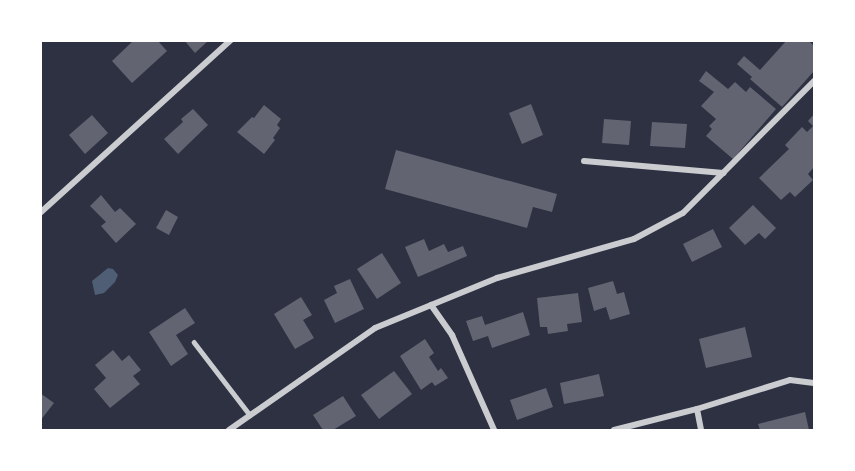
<!DOCTYPE html>
<html>
<head>
<meta charset="utf-8">
<style>
	body { margin:0 }
	#map { position:relative; width:855px; height:471px; overflow:hidden; background:#2d3142; font-family:Ubuntu,sans-serif }
	div>[style] { position:absolute }
	.water>* { inset:0; background:#4f5d75 }
	.building>* { inset:0; background:#626471 }
	.service>* { height:4.5px; margin:-2.25px; padding:0 2.25px; transform-origin:2.25px; border-radius:2.25px; background:#caccd0 }
	.minor>* { height:6px; margin:-3px; padding:0 3px; transform-origin:3px; border-radius:3px; background:#caccd0 }
	span { translate:-50% -50%; white-space:nowrap; text-align:center; line-height:1.15; -webkit-text-stroke:4.5px #fff; paint-order:stroke }
	.frame { position:absolute; inset:0; border:42px solid #fff; pointer-events:none }
</style>
</head>
<body>
<div id="map">
	<div class="water">
		<div style="clip-path:polygon(108px 268px,113px 269px,118px 275px,115px 282px,104px 293px,95px 295px,92px 281px)"></div>
	</div>
	<div class="building">
		<div style="clip-path:polygon(134px 40px,157px 40px,167px 51px,132px 83px,112px 61px)"></div>
		<div style="clip-path:polygon(184px 40px,209px 40px,195px 53px)"></div>
		<div style="clip-path:polygon(787px 40px,808px 40px,814px 46px,814px 71px,782px 107px,750px 79px,752px 77px,737px 64px,744px 56px,760px 70px)"></div>
		<div style="clip-path:polygon(706px 71px,728px 89px,735px 82px,746px 92px,750px 87px,776px 109px,733px 159px,706px 136px,712px 129px,709px 126px,716px 119px,701px 106px,714px 92px,699px 81px)"></div>
		<div style="clip-path:polygon(531px 104px,543px 135px,522px 144px,509px 113px)"></div>
		<div style="clip-path:polygon(264px 105px,281px 119px,277px 125px,280px 128px,273px 138px,275px 140px,264px 154px,237px 132px,252px 117px,254px 118px)"></div>
		<div style="clip-path:polygon(193px 109px,208px 125px,178px 154px,164px 139px,183px 122px,181px 119px)"></div>
		<div style="clip-path:polygon(814px 114px,814px 167px,808px 174px,813px 180px,795px 197px,790px 192px,781px 200px,759px 178px,789px 149px,785px 145px,802px 127px,807px 132px,813px 126px,808px 121px)"></div>
		<div style="clip-path:polygon(92px 115px,108px 133px,85px 154px,69px 135px)"></div>
		<div style="clip-path:polygon(604px 119px,631px 121px,629px 145px,602px 143px)"></div>
		<div style="clip-path:polygon(652px 122px,687px 124px,685px 148px,650px 146px)"></div>
		<div style="clip-path:polygon(396px 150px,557px 194px,552px 212px,533px 207px,527px 228px,385px 189px)"></div>
		<div style="clip-path:polygon(101px 195px,115px 212px,120px 208px,136px 224px,116px 243px,101px 226px,106px 222px,90px 206px)"></div>
		<div style="clip-path:polygon(753px 205px,776px 228px,765px 239px,759px 233px,745px 245px,729px 228px)"></div>
		<div style="clip-path:polygon(166px 210px,178px 217px,169px 235px,156px 228px)"></div>
		<div style="clip-path:polygon(713px 229px,722px 247px,692px 262px,683px 244px)"></div>
		<div style="clip-path:polygon(424px 239px,429px 251px,444px 244px,448px 252px,463px 246px,467px 256px,418px 277px,405px 247px)"></div>
		<div style="clip-path:polygon(382px 253px,401px 283px,377px 299px,357px 269px)"></div>
		<div style="clip-path:polygon(350px 279px,364px 309px,335px 323px,324px 300px,337px 293px,334px 286px)"></div>
		<div style="clip-path:polygon(613px 281px,617px 294px,624px 292px,630px 314px,610px 320px,606px 307px,594px 311px,588px 288px)"></div>
		<div style="clip-path:polygon(578px 293px,582px 322px,567px 324px,568px 331px,548px 334px,547px 327px,540px 327px,537px 298px)"></div>
		<div style="clip-path:polygon(301px 297px,312px 315px,303px 320px,314px 338px,295px 349px,274px 314px)"></div>
		<div style="clip-path:polygon(185px 308px,195px 323px,176px 335px,188px 354px,171px 366px,149px 332px)"></div>
		<div style="clip-path:polygon(523px 312px,530px 335px,492px 348px,488px 336px,473px 341px,466px 321px,482px 316px,485px 325px)"></div>
		<div style="clip-path:polygon(745px 327px,752px 357px,706px 368px,699px 339px)"></div>
		<div style="clip-path:polygon(425px 339px,434px 353px,429px 357px,438px 371px,441px 368px,448px 378px,435px 386px,432px 382px,421px 390px,400px 356px)"></div>
		<div style="clip-path:polygon(113px 350px,122px 361px,129px 355px,141px 370px,133px 376px,140px 384px,110px 408px,94px 389px,106px 378px,95px 365px)"></div>
		<div style="clip-path:polygon(394px 371px,412px 394px,379px 419px,361px 395px)"></div>
		<div style="clip-path:polygon(599px 374px,604px 396px,564px 404px,560px 383px)"></div>
		<div style="clip-path:polygon(546px 388px,553px 407px,517px 420px,510px 400px)"></div>
		<div style="clip-path:polygon(40px 393px,54px 403px,40px 421px)"></div>
		<div style="clip-path:polygon(343px 396px,356px 416px,333px 430px,323px 430px,313px 415px)"></div>
		<div style="clip-path:polygon(805px 412px,809px 430px,760px 430px,758px 424px)"></div>
	</div>
	<div class="service">
		<div style="left:194px;top:342px;width:92px;rotate:52.5deg"></div>
	</div>
	<div class="minor">
		<div style="left:584px;top:161px;width:140px;rotate:4.9deg"></div>
		<div style="left:723px;top:173px;width:129px;rotate:-45.3deg"></div>
		<div style="left:40px;top:213px;width:258px;rotate:-42.2deg"></div>
		<div style="left:431px;top:305px;width:37px;rotate:55deg"></div>
		<div style="left:452px;top:335px;width:104px;rotate:66.1deg"></div>
		<div style="left:697px;top:409px;width:21px;rotate:79deg"></div>
		<div style="left:229px;top:430px;width:178px;rotate:-34.9deg"></div>
		<div style="left:375px;top:328px;width:132px;rotate:-22.3deg"></div>
		<div style="left:497px;top:278px;width:142px;rotate:-15.9deg"></div>
		<div style="left:634px;top:239px;width:55px;rotate:-28deg"></div>
		<div style="left:683px;top:213px;width:57px;rotate:-45deg"></div>
		<div style="left:614px;top:430px;width:86px;rotate:-14.2deg"></div>
		<div style="left:697px;top:409px;width:97px;rotate:-17.3deg"></div>
		<div style="left:790px;top:380px;width:24px;rotate:7deg"></div>
	</div>
	<div class="frame"></div>
</div>
</body>
</html>
